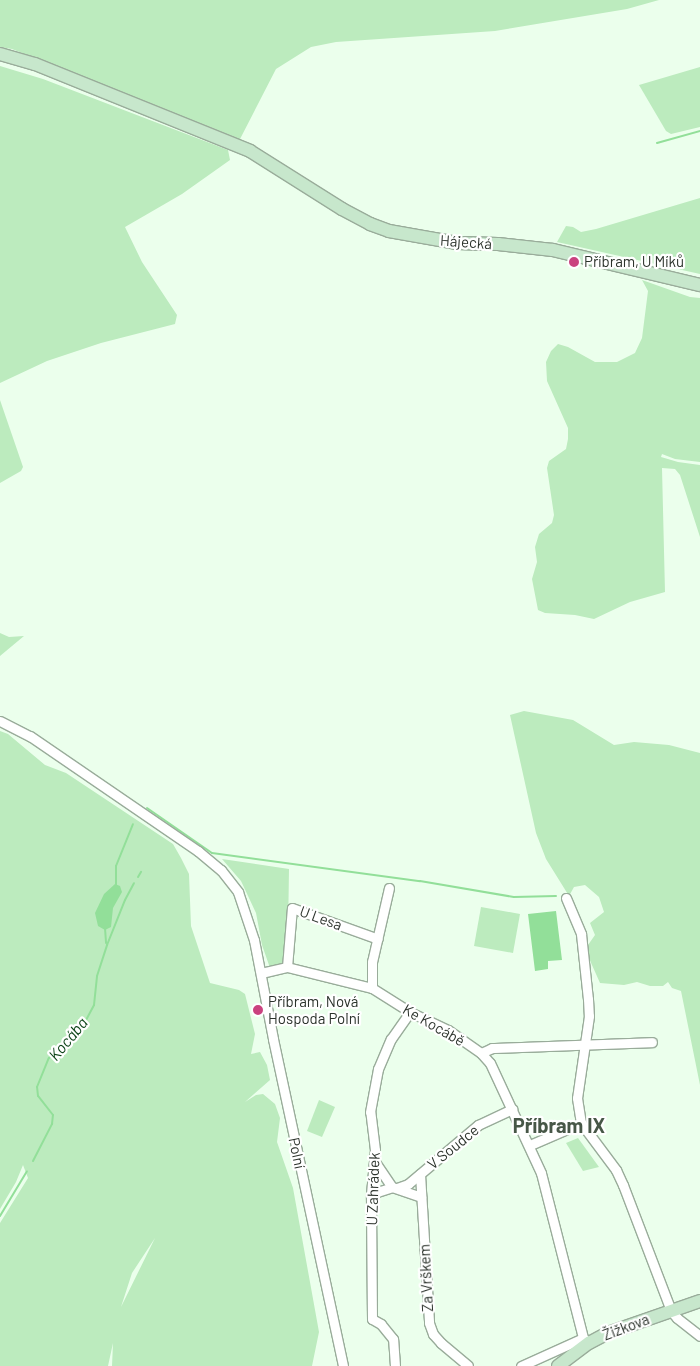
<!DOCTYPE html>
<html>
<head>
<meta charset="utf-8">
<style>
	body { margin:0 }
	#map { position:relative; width:700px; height:1366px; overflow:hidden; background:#ebffec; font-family:Barlow,sans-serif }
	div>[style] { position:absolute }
	.green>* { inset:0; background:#bcebbe }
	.water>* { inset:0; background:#92df99 }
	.stream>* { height:2px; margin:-1px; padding:0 1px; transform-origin:1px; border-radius:1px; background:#92df99 }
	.roads { filter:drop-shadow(1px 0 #99ac9a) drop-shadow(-1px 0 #99ac9a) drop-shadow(0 1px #99ac9a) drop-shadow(0 -1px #99ac9a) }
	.street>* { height:9px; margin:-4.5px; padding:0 4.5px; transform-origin:4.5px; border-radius:4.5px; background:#fff }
	.secondary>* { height:12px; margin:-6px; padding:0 6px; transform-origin:6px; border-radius:6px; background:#c7e7cc }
	.dots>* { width:14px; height:14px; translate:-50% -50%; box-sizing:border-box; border:2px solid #fff; border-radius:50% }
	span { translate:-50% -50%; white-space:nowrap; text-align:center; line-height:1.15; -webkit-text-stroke:4.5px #fff; paint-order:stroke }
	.street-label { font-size:15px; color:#2c332c }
	.poi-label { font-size:15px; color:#2c332c }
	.left { translate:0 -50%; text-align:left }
	.water-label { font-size:16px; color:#0e4519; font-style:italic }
	.district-label { font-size:20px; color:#475747; font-weight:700 }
</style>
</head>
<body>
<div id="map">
	<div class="green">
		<div style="clip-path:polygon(0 0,659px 0,627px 9px,495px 31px,336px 42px,311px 47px,276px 69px,239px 141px,12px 49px,0 47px)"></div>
		<div style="clip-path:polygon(0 66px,43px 79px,228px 150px,230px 160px,182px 194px,125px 227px,142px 262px,177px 315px,175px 324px,101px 343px,47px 361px,0 383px)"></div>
		<div style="clip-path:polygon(700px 67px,700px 127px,671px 134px,666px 131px,639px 85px)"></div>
		<div style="clip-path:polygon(700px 198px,700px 274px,557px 242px,566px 226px,573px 227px,581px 232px,596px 229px)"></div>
		<div style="clip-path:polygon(642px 280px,690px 297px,700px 298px,700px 462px,675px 459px,662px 454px,661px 457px,678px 462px,700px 465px,700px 537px,680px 475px,675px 469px,662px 468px,665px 592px,630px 602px,594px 619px,575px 615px,545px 613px,538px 610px,532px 579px,537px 562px,535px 547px,539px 534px,552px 523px,554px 515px,547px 468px,549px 461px,566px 449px,568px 439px,568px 428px,547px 381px,546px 362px,551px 351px,558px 344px,568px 347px,595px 362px,617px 362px,635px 353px,642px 338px,648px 291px)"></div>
		<div style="clip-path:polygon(0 400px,23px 467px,21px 471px,0 483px)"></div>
		<div style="clip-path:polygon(0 633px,9px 637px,24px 636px,0 656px)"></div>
		<div style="clip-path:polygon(524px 711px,573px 720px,614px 745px,634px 742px,669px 745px,700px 753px,700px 1085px,681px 991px,672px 988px,668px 982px,663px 986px,650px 986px,637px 982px,624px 985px,600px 983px,588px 956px,588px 945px,595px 935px,590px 923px,604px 912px,599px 897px,585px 885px,574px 887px,569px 896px,546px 859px,536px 833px,510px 715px)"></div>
		<div style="clip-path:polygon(evenodd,0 731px,8px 734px,45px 765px,66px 773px,173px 844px,181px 858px,189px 874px,191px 926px,210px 983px,239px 990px,245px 994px,255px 1034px,251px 1054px,260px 1052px,267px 1065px,270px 1080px,245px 1102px,256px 1095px,263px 1094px,275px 1104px,280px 1118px,277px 1142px,293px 1188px,319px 1332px,312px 1366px,112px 1366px,113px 1343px,108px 1366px,0 1366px,0 1223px,28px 1178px,23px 1165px,16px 1182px,0 1209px,0 731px,155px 1238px,121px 1307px,132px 1273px,155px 1238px)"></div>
		<div style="clip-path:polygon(222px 859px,289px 869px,288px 934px,283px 964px,270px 968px,262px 945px,256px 913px,241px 881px)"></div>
		<div style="clip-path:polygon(481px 907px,520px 914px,513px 953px,474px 946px)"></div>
		<div style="clip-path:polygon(319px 1100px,335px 1107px,322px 1137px,307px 1131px)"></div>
		<div style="clip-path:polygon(578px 1138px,599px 1167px,583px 1171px,566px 1143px)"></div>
	</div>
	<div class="water">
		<div style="clip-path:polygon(115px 884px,120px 886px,122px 892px,113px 908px,111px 927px,105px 930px,98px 926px,95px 913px,104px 894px)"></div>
		<div style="clip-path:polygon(556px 911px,562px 960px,548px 961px,548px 969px,535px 971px,528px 914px)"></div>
	</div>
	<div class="stream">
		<div style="left:657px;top:143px;width:45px;rotate:-15.6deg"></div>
		<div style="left:147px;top:808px;width:79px;rotate:34.7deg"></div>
		<div style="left:212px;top:853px;width:210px;rotate:7.7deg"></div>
		<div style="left:420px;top:881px;width:95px;rotate:9.7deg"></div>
		<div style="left:514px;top:897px;width:42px;rotate:-1.4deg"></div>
		<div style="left:138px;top:877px;width:6px;rotate:-59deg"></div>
		<div style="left:116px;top:885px;width:19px;rotate:-90deg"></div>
		<div style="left:116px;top:866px;width:45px;rotate:-68deg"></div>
		<div style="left:105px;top:928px;width:15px;rotate:86deg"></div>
		<div style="left:33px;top:1161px;width:42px;rotate:-62.8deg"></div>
		<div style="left:52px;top:1124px;width:9px;rotate:-84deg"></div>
		<div style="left:53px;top:1115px;width:24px;rotate:-128deg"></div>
		<div style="left:38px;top:1096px;width:9px;rotate:-96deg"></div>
		<div style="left:37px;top:1087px;width:31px;rotate:-68deg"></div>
		<div style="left:49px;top:1058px;width:51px;rotate:-45deg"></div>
		<div style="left:85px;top:1022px;width:19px;rotate:-62deg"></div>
		<div style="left:94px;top:1005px;width:29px;rotate:-84deg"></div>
		<div style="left:97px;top:976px;width:33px;rotate:-72deg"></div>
		<div style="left:107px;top:945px;width:48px;rotate:-68.2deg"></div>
		<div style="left:125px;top:900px;width:19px;rotate:-62deg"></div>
		<div style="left:0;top:1216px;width:52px;rotate:-59deg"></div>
	</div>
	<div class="roads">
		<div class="street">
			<div style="left:0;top:721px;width:34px;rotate:27deg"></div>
			<div style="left:30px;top:736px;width:204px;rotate:34.4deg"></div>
			<div style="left:198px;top:851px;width:30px;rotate:40deg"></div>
			<div style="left:221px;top:870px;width:28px;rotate:52deg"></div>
			<div style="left:238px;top:892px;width:51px;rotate:71.6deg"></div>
			<div style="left:254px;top:940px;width:101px;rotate:79.1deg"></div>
			<div style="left:273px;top:1039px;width:334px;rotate:77.9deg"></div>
			<div style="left:566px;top:898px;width:39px;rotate:67deg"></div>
			<div style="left:581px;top:934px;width:65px;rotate:83.9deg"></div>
			<div style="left:588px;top:999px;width:17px;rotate:87deg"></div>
			<div style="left:589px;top:1016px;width:83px;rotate:98.3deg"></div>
			<div style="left:577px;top:1098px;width:25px;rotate:81deg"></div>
			<div style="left:581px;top:1123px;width:59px;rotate:53.3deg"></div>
			<div style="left:616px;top:1170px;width:17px;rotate:65deg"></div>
			<div style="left:623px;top:1185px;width:135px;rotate:69.1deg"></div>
			<div style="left:671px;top:1311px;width:9px;rotate:49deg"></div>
			<div style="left:677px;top:1318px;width:29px;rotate:38deg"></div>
			<div style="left:287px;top:967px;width:59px;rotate:-85.2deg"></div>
			<div style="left:292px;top:908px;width:91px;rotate:19.8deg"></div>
			<div style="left:261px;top:973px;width:27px;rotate:-13deg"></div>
			<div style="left:287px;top:967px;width:88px;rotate:13.9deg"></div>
			<div style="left:372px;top:988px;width:45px;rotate:32.3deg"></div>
			<div style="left:410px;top:1012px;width:42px;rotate:25.3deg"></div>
			<div style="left:448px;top:1030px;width:40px;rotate:34.9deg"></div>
			<div style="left:481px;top:1053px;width:13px;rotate:48deg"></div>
			<div style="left:490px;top:1063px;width:121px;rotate:65.1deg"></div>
			<div style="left:541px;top:1173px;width:170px;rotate:75.7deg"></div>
			<div style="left:583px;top:1338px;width:8px;rotate:40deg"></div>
			<div style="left:372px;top:988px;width:26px;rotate:-90deg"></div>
			<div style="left:372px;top:962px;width:76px;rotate:-77.1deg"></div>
			<div style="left:481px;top:1053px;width:12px;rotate:-24deg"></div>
			<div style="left:492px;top:1048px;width:160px;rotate:-2.1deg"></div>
			<div style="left:530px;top:1145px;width:56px;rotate:-23.3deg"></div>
			<div style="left:375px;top:1162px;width:30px;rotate:56deg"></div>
			<div style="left:420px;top:1174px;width:149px;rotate:86.5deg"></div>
			<div style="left:429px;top:1323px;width:12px;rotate:70deg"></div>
			<div style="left:433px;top:1334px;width:12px;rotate:48deg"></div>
			<div style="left:441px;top:1343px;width:35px;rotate:40deg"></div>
			<div style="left:397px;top:1188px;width:12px;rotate:-20deg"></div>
			<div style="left:408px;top:1184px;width:92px;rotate:-40.1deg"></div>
			<div style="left:478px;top:1125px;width:38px;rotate:-25deg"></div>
			<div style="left:371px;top:1194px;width:22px;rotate:-18deg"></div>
			<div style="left:392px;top:1187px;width:31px;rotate:19deg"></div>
			<div style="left:395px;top:1366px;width:27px;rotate:-94deg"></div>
			<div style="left:393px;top:1339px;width:19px;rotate:-129deg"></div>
			<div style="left:381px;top:1324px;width:10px;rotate:-151deg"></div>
			<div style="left:372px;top:1319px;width:125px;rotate:-90.5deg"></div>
			<div style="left:371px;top:1194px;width:44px;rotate:-84.8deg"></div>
			<div style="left:375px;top:1150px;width:38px;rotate:-97deg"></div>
			<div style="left:370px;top:1112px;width:44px;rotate:-79.5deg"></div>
			<div style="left:378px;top:1069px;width:33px;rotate:-67deg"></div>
			<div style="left:391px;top:1039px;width:33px;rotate:-55deg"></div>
			<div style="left:521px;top:1366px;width:68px;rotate:-24.3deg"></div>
		</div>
		<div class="secondary">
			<div style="left:0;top:54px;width:36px;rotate:16deg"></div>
			<div style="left:35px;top:64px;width:232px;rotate:22deg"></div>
			<div style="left:250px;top:151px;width:109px;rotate:32.2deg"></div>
			<div style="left:342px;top:209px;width:32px;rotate:28deg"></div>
			<div style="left:370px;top:224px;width:20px;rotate:20deg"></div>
			<div style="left:389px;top:231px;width:69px;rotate:10deg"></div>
			<div style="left:457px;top:243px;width:41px;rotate:1.4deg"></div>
			<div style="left:498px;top:244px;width:55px;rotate:6.2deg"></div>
			<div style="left:553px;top:250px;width:151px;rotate:13.4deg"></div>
			<div style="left:558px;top:1366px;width:39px;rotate:-37deg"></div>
			<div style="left:589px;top:1343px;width:21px;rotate:-28deg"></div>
			<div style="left:608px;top:1333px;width:97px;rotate:-19.2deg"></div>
		</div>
	</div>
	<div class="dots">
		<div style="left:574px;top:262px;background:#ca427f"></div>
		<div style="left:258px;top:1010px;background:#ca427f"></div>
	</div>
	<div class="street-label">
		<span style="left:466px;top:242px;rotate:4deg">Hájecká</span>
		<span style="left:321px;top:918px;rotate:20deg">U Lesa</span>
		<span style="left:434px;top:1025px;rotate:30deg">Ke Kocábě</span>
		<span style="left:453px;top:1147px;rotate:-39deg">V Soudce</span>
		<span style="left:297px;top:1153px;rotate:78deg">Polní</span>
		<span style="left:373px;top:1189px;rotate:-88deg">U Zahrádek</span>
		<span style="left:426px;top:1278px;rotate:-93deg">Za Vrškem</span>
		<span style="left:626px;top:1327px;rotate:-21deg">Žižkova</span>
	</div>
	<div class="poi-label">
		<span class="left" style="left:584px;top:262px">Příbram, U Míků</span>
		<span class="left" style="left:268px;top:1010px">Příbram, Nová<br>Hospoda Polní</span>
	</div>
	<div class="water-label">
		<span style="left:68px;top:1039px;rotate:-50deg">Kocába</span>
	</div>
	<div class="district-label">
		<span style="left:559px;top:1125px">Příbram IX</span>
	</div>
</div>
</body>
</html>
